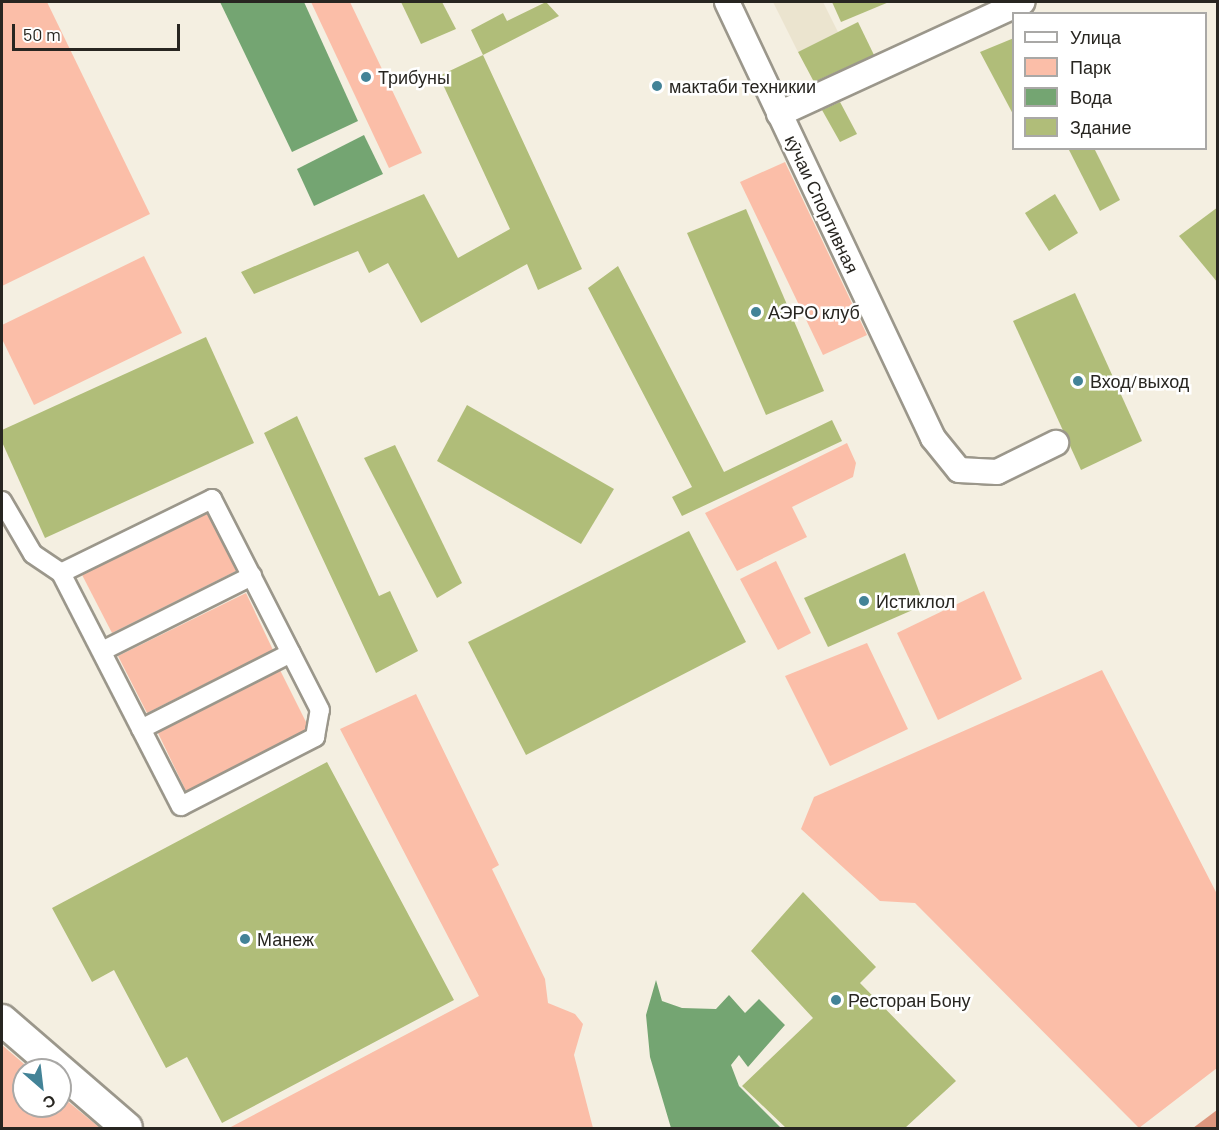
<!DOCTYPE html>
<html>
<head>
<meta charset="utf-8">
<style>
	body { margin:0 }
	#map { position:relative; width:1219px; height:1130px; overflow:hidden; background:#f4efe1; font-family:Barlow,sans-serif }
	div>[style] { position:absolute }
	.built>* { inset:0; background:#ebe4cf }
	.green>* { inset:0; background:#fbbea8 }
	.forest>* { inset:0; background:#dd977e }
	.water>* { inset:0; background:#74a572 }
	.building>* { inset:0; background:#b0bd79 }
	.roads { filter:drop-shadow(2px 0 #9b978b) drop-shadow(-2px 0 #9b978b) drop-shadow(0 2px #9b978b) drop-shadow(0 -2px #9b978b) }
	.pedestrian>* { height:18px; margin:-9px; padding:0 9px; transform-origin:9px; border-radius:9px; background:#fff }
	.minor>* { height:24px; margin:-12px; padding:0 12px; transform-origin:12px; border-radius:12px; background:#fff }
	.tertiary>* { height:30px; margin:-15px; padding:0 15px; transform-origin:15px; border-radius:15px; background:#fff }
	.dots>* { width:16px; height:16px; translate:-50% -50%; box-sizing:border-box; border:3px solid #fff; border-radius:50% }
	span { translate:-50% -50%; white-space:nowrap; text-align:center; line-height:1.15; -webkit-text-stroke:5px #fff; paint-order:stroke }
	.poi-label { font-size:18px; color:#282621 }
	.left { translate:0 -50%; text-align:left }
	.street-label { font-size:18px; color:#282621 }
	.frame { position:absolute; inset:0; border:3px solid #282621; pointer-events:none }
	.legend { position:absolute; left:1012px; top:12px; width:195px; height:138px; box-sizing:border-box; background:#fff; border:2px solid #a9a8a6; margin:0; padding:8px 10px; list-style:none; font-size:18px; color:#282621 }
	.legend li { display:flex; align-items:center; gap:12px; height:30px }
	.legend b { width:30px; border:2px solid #a9a8a6 }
	.north { position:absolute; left:12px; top:1058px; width:60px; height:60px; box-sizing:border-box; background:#fff; border:2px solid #a9a8a6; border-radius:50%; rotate:152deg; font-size:16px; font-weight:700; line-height:24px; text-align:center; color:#282621 }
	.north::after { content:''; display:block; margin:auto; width:21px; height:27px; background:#438397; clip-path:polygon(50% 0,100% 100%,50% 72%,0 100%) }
	.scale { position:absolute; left:12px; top:24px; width:168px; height:27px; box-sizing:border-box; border:3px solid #282621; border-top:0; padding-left:8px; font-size:18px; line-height:21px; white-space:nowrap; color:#282621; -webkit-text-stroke:4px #fff; paint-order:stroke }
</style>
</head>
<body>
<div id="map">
	<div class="built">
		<div style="clip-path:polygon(773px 2px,823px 2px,838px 32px,798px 52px)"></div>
	</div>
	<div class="green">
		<div style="clip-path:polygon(2px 2px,47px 2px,150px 214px,2px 286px)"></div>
		<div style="clip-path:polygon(311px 2px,350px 2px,422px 153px,389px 168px)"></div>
		<div style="clip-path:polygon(785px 162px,867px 335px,823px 355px,740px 182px)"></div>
		<div style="clip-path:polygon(144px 256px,182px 333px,34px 405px,2px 339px,2px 325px)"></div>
		<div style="clip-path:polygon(847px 443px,856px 463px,853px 477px,792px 507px,807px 537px,737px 571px,705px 513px)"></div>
		<div style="clip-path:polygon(205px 506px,236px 571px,112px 633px,79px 569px)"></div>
		<div style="clip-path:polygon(776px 561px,811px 633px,778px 650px,740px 579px)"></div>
		<div style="clip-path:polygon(984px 591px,1022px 679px,938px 720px,897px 633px)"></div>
		<div style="clip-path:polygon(246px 593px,273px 650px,147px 713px,118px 656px)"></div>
		<div style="clip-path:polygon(867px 643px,908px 729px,830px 766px,785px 676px)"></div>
		<div style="clip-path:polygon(280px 670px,309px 728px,186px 791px,157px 731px)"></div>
		<div style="clip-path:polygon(1102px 670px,1217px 894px,1217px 1068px,1139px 1128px,915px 903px,880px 901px,801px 829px,814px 797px)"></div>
		<div style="clip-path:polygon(416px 694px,499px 865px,492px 869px,545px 979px,548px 1003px,575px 1014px,583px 1024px,574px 1055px,593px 1128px,229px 1128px,479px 996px,340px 729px)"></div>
		<div style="clip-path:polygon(2px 1045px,31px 1070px,24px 1070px,24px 1106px,60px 1106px,60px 1095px,100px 1128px,2px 1128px)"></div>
	</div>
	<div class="forest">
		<div style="clip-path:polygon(1217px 1110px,1217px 1128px,1193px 1128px)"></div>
	</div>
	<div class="water">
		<div style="clip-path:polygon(220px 2px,304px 2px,358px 121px,292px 152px)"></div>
		<div style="clip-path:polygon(364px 135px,383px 174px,314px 206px,297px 169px)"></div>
		<div style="clip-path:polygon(656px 980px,662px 1001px,682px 1008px,716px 1009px,729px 995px,745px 1013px,759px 999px,785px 1025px,748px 1067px,739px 1055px,731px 1065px,739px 1086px,781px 1128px,671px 1128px,650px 1057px,646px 1015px)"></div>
	</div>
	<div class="building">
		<div style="clip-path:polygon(401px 2px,442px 2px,456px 29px,421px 44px)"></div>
		<div style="clip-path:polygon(546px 2px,559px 16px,483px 55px,471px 30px,503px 13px,507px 21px)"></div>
		<div style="clip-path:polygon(832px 2px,889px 2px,841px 22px)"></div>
		<div style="clip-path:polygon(858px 22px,874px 55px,814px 82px,798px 52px)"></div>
		<div style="clip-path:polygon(1014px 38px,1014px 116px,980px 52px)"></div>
		<div style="clip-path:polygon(483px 55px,582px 269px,538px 290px,527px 264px,421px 323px,388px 263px,369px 273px,358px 251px,254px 294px,241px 272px,424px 194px,458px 258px,510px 229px,439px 76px)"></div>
		<div style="clip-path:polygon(840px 102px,857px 134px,840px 142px,822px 110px)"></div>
		<div style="clip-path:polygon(1068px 148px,1094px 148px,1120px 200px,1100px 211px)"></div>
		<div style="clip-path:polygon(1055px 194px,1078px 233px,1049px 251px,1025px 213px)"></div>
		<div style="clip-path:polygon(1218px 207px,1218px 283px,1179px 236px)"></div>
		<div style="clip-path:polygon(746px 209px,824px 391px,766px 415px,687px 233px)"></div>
		<div style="clip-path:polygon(618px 266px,724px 472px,832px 420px,842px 441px,682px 516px,672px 497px,692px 487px,588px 288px)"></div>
		<div style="clip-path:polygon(1075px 293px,1142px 441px,1081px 470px,1013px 321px)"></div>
		<div style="clip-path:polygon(206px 337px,254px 443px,45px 538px,2px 442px,2px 430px)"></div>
		<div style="clip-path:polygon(467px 405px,614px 489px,581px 544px,437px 461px)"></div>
		<div style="clip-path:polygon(297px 416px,379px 596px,390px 591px,418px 651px,376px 673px,264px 433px)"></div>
		<div style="clip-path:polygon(395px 445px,462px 583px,437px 598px,364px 458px)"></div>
		<div style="clip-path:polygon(689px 531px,746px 642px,526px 755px,468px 642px)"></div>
		<div style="clip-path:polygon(905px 553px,924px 605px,828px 647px,804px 598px)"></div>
		<div style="clip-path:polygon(327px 762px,454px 1000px,222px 1123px,187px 1057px,166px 1068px,114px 970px,92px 982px,52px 908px)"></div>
		<div style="clip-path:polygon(803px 892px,876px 967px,860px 983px,956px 1081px,905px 1128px,786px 1128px,742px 1086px,813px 1018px,751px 951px)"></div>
	</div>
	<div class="roads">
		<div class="pedestrian">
			<div style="left:2px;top:501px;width:61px;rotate:59.7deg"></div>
			<div style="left:33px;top:554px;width:34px;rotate:34deg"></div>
			<div style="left:61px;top:573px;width:262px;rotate:62.8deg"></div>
			<div style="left:181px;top:806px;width:151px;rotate:-27.2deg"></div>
			<div style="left:315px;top:737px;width:27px;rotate:-80deg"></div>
			<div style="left:320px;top:710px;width:237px;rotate:-117.1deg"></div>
			<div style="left:212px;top:499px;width:168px;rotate:153.9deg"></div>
			<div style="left:102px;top:651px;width:168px;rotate:-26.6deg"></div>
			<div style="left:141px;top:729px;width:168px;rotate:-26.9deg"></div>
		</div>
		<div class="minor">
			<div style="left:727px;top:2px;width:482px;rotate:64.7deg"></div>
			<div style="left:933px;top:438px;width:41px;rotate:50.9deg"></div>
			<div style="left:959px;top:470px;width:38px;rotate:3deg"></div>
			<div style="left:997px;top:472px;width:66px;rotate:-26.2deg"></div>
			<div style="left:779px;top:114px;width:268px;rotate:-24.7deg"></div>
		</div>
		<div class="tertiary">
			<div style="left:2px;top:1020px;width:165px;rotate:40.8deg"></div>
		</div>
	</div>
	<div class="dots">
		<div style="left:366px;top:77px;background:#438397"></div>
		<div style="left:657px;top:86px;background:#438397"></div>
		<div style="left:756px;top:312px;background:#438397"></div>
		<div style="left:1078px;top:381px;background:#438397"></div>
		<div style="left:864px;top:601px;background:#438397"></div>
		<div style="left:245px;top:939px;background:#438397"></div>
		<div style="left:836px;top:1000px;background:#438397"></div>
	</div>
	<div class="poi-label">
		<span class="left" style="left:378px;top:77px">Трибуны</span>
		<span class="left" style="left:669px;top:86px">мактаби техникии</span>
		<span class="left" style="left:768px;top:312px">АЭРО клуб</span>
		<span class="left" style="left:1090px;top:381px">Вход/выход</span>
		<span class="left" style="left:876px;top:601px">Истиклол</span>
		<span class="left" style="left:257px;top:939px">Манеж</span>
		<span class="left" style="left:848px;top:1000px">Ресторан Бону</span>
	</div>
	<div class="street-label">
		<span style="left:822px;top:204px;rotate:65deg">кӯчаи Спортивная</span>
	</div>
	<div class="frame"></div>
	<ul class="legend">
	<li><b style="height:8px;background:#fff"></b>Улица</li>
	<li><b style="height:16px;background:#fbbea8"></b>Парк</li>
	<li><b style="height:16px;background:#74a572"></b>Вода</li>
	<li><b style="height:16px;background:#b0bd79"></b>Здание</li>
	</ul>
	<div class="north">С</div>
	<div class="scale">50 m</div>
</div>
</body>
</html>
